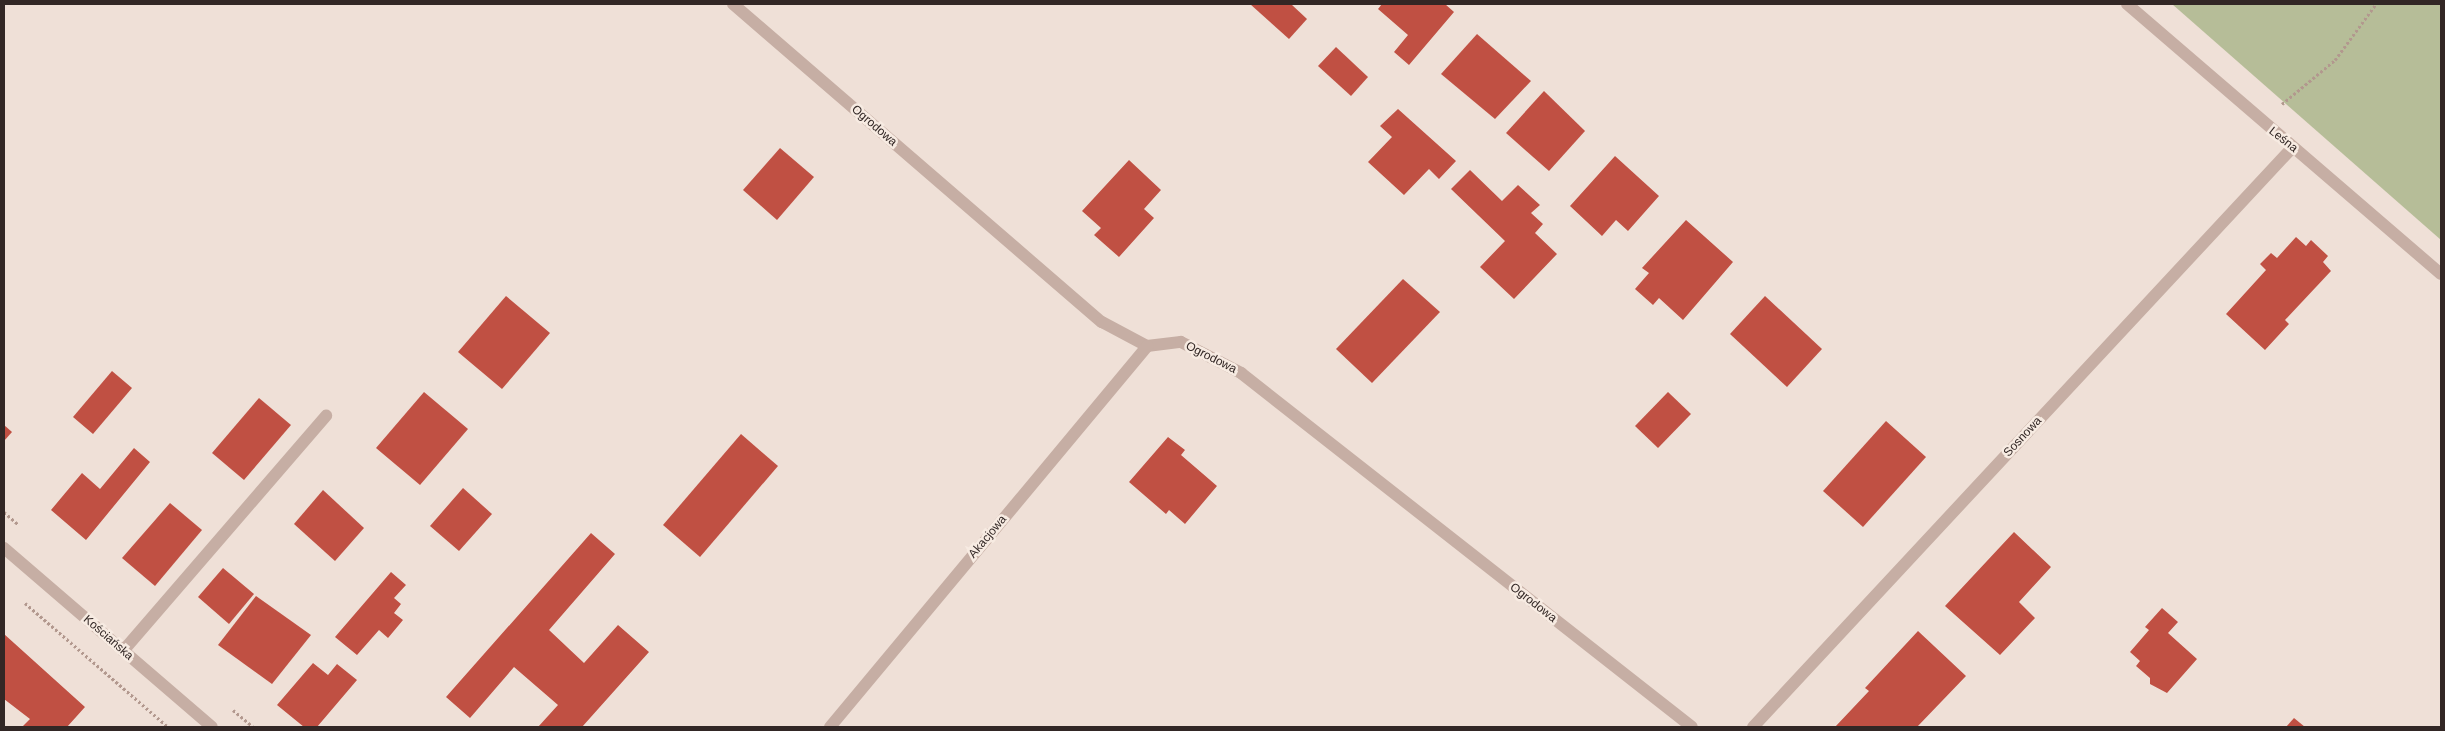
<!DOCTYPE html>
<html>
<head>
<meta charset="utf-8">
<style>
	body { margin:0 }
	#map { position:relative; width:2445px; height:731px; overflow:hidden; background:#efe0d7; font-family:Helvetica,sans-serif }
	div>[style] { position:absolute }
	.green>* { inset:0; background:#b6bd98 }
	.building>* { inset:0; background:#c05043 }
	.path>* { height:3px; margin-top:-1.5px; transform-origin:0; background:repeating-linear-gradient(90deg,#b2988e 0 2.5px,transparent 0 5px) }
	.minor>* { height:12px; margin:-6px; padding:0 6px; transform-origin:6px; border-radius:6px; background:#c6aea4 }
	span { translate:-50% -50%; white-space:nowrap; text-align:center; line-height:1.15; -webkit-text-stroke:5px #f7ebe2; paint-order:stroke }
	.street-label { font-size:12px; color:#322725 }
	.frame { position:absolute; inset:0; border:5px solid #322725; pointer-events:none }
</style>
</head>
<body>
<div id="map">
	<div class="green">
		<div style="clip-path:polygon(2172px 4px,2441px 4px,2441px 240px)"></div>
	</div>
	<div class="building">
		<div style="clip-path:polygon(1250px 4px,1291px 4px,1307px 19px,1289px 39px)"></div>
		<div style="clip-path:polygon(1382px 4px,1445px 4px,1454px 12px,1409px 65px,1394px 52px,1408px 35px,1378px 9px)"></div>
		<div style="clip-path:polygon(1477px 34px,1531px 81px,1495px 119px,1441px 74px)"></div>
		<div style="clip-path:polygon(1336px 47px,1368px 77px,1351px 96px,1318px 66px)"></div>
		<div style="clip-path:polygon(1544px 91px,1585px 131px,1549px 171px,1506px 133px)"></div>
		<div style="clip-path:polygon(1398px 109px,1456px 161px,1439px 179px,1429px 169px,1404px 195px,1368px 162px,1392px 137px,1380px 126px)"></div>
		<div style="clip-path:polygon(780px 148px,814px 177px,777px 220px,743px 190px)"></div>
		<div style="clip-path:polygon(1615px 156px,1659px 196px,1628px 231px,1616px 220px,1602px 236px,1570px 206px)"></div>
		<div style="clip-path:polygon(1129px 160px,1161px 190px,1144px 209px,1154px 218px,1119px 257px,1094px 235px,1101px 228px,1082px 211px)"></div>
		<div style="clip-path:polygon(1470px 170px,1502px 201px,1518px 185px,1540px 205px,1531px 213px,1543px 224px,1535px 233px,1557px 254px,1514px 299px,1480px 267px,1505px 241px,1451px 189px)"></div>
		<div style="clip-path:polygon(1686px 220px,1733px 262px,1683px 320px,1659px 298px,1653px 305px,1635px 289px,1649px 273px,1642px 268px)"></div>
		<div style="clip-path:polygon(2296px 237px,2306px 246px,2311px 240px,2328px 256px,2323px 262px,2331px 271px,2285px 320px,2289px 324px,2265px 350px,2226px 314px,2266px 270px,2260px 264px,2271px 253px,2277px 258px)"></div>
		<div style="clip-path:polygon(1403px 279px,1440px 312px,1372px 383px,1336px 349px)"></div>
		<div style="clip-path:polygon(506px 296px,550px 333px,502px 389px,458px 352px)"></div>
		<div style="clip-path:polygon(1765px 296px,1822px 349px,1787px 387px,1730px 334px)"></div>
		<div style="clip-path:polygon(112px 371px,132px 388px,93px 434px,73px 417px)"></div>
		<div style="clip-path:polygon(424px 392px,468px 429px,420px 485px,376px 448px)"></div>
		<div style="clip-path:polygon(1668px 392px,1691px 414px,1658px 448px,1635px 426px)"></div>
		<div style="clip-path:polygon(259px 398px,291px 425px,244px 480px,212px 453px)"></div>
		<div style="clip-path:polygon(1886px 421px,1926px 457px,1863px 527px,1823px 491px)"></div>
		<div style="clip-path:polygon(4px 425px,12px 432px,4px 441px)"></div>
		<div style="clip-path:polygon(741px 434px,778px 466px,700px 557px,663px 525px)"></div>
		<div style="clip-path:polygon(1168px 437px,1185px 450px,1181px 455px,1217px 486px,1185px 524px,1169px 510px,1166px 514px,1129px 482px)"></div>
		<div style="clip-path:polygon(134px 448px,150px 462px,86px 540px,51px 510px,82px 473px,100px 489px)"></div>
		<div style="clip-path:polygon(463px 488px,492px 514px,459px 551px,430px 526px)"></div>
		<div style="clip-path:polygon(323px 490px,364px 528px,335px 561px,294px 524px)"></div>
		<div style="clip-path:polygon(170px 503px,202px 530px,155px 586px,122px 558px)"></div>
		<div style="clip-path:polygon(2014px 532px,2051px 567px,2019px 602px,2035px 618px,2000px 655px,1945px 606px)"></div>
		<div style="clip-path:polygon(591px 533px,615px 554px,549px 630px,584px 663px,618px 625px,649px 652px,582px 727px,538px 727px,558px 705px,514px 667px,470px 718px,446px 697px)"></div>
		<div style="clip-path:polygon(223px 568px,254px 594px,229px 624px,198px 597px)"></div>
		<div style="clip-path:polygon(391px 572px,406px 585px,394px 598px,401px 604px,394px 613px,403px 620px,388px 638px,379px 630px,357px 655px,335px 637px)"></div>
		<div style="clip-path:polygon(256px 596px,311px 635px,272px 684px,218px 645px)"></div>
		<div style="clip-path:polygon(2162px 608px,2178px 622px,2168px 633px,2197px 659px,2167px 693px,2150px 684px,2150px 678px,2136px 666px,2140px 661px,2130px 652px,2149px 630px,2145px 627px)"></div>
		<div style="clip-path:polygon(1918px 631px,1966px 676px,1917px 727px,1835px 727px,1869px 691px,1865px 688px)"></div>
		<div style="clip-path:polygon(4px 634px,85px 707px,67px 727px,22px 727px,30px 719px,4px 699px)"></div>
		<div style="clip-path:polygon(313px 663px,328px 675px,337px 664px,357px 680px,317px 727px,304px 727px,277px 705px)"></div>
		<div style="clip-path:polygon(2294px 718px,2305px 727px,2286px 727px)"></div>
	</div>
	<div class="path">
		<div style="left:2282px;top:104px;width:69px;rotate:-39.7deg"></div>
		<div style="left:2335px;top:60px;width:69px;rotate:-53.8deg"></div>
		<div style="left:4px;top:512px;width:18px;rotate:41deg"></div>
		<div style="left:25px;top:603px;width:189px;rotate:40.9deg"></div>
		<div style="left:233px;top:710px;width:26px;rotate:40deg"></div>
	</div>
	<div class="minor">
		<div style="left:733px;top:4px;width:487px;rotate:40.8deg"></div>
		<div style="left:1102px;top:322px;width:51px;rotate:28.1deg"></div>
		<div style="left:1147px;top:346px;width:34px;rotate:-7deg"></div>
		<div style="left:1181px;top:342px;width:68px;rotate:27.3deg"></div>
		<div style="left:1241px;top:373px;width:573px;rotate:38.13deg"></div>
		<div style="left:2127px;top:4px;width:414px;rotate:40.7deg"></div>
		<div style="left:4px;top:548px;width:274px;rotate:40.7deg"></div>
		<div style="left:123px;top:651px;width:311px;rotate:-49.2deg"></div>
		<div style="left:830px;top:727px;width:496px;rotate:-50.2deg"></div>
		<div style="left:1753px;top:727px;width:792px;rotate:-47.05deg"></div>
	</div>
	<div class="street-label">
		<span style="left:874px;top:126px;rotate:41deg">Ogrodowa</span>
		<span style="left:2283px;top:140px;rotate:38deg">Leśna</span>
		<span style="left:1211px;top:358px;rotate:27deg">Ogrodowa</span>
		<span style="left:2023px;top:437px;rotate:-47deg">Sosnowa</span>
		<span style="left:988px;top:537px;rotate:-50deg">Akacjowa</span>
		<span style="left:1533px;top:603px;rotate:38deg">Ogrodowa</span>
		<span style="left:108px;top:638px;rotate:41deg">Kościańska</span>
	</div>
	<div class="frame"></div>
</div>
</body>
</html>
